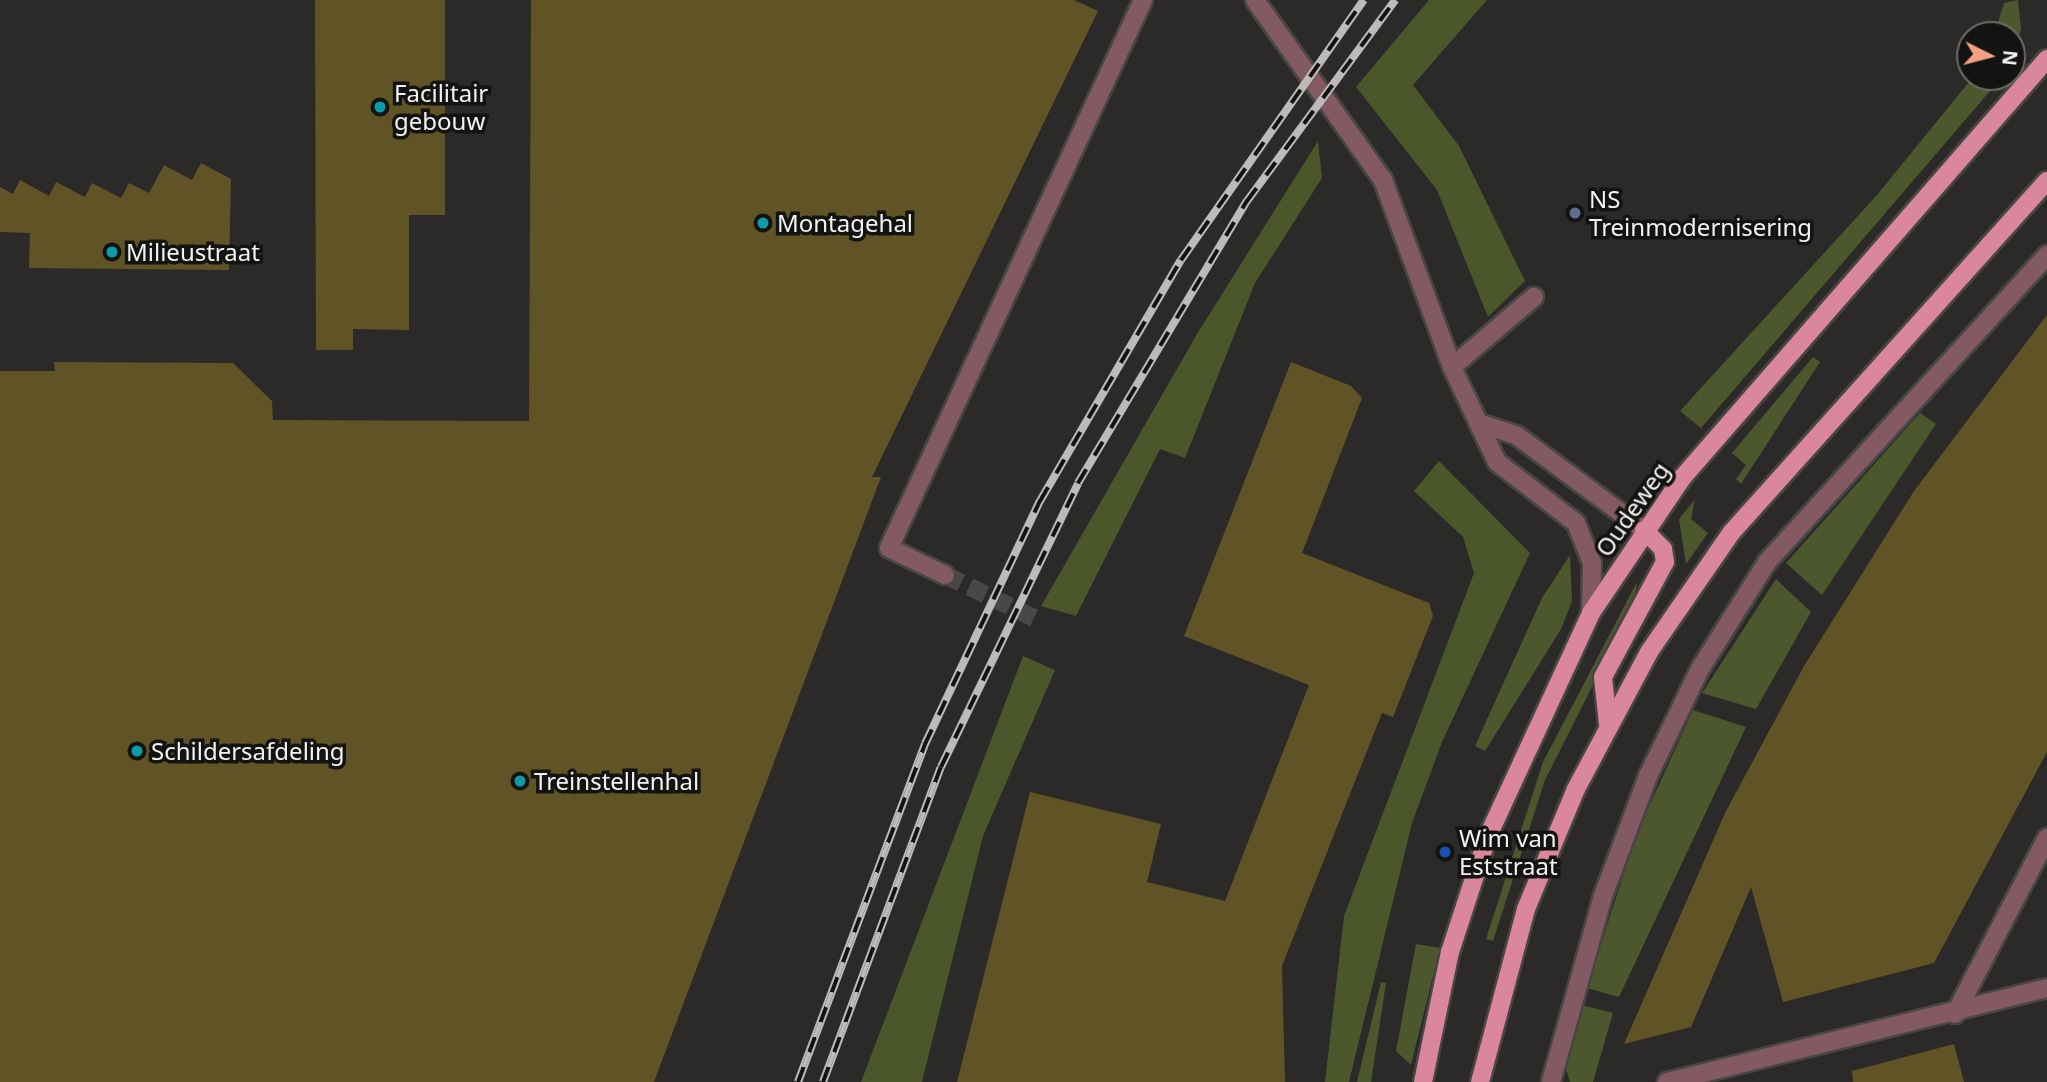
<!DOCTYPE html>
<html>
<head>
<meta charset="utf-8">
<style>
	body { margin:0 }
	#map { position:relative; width:2047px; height:1082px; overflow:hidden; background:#2b2a28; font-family:"Noto Sans",sans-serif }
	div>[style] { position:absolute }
	.green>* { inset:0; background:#4c572e }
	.forest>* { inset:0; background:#4b562b }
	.building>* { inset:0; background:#605326 }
	.minor-tunnel>* { height:18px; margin-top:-9px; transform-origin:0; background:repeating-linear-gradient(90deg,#494846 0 18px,transparent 0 27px) }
	.roads { filter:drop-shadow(2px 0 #474644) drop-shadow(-2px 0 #474644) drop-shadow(0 2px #474644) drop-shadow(0 -2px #474644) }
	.minor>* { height:18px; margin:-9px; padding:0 9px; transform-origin:9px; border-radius:9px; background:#835964 }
	.major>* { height:18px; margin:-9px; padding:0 9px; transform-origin:9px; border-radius:9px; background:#da869d }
	.rail>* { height:8px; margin-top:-4px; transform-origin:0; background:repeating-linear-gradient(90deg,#131312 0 16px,#bcbbb9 0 32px); box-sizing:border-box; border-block:2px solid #bcbbb9 }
	.dots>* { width:19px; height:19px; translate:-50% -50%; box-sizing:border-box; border:4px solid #131312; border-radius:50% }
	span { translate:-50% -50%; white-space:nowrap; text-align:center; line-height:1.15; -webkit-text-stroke:7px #131312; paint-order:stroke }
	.poi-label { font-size:24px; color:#f3f2f1 }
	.left { translate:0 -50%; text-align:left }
	.street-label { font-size:24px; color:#f3f2f1 }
	.north { position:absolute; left:1956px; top:21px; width:70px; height:70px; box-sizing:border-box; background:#131312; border:2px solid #6d6c6b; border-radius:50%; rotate:96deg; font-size:19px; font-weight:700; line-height:28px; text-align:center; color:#f3f2f1 }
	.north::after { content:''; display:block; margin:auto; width:24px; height:32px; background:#f2a081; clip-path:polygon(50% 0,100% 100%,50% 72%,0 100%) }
</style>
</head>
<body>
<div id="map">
	<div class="green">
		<div style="clip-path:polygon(2018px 0,2021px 29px,2012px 62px,2012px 35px,1994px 35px,2004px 3px)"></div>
		<div style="clip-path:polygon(1973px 77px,2002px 77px,1701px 428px,1680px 411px,1877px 195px)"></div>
		<div style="clip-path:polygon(1813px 357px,1820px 362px,1741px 484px,1736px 479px,1746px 465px,1732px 453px)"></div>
		<div style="clip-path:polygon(1920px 413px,1936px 424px,1822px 595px,1786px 563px)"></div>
		<div style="clip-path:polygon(1695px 499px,1691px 519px,1708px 533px,1686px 564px,1679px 519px)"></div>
		<div style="clip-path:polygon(1570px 555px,1572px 601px,1561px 629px,1485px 751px,1475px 746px,1542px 598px)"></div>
		<div style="clip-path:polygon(1776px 579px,1811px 612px,1756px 709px,1702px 693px)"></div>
		<div style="clip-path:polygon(1637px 582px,1634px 604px,1545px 780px,1493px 941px,1486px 939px,1543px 762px)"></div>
		<div style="clip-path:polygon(1693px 710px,1746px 727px,1619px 997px,1587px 988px,1636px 835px)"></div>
		<div style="clip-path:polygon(1416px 944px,1440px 948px,1411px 1065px,1396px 1051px)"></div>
		<div style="clip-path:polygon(1381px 982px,1386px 983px,1371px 1082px,1357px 1082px)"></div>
		<div style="clip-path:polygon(1582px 1005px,1613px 1013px,1593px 1082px,1570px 1082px,1566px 1069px)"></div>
	</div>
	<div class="forest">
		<div style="clip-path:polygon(1429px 0,1487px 0,1413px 85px,1459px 146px,1525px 281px,1488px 317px,1437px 190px,1356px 87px)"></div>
		<div style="clip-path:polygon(1318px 141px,1322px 178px,1255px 283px,1185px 458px,1160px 449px,1076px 616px,1041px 606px,1197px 334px)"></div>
		<div style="clip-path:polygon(1439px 461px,1530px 553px,1442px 742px,1412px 823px,1349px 1082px,1325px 1082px,1344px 916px,1474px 573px,1463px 537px,1414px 491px)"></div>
		<div style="clip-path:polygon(1023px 656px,1055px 670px,983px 836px,922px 1082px,861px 1082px)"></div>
	</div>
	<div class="building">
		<div style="clip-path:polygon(315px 0,445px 0,445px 215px,409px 215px,409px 330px,353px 329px,353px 350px,316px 350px)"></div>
		<div style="clip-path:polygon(531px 0,1074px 0,1098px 11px,872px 477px,881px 477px,654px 1082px,0 1082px,0 371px,55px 371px,54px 362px,233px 363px,272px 401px,273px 420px,529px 421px)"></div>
		<div style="clip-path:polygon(201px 163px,231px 179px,229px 270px,29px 268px,30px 233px,0 232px,0 187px,13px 194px,20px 180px,49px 196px,56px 182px,85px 197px,92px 183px,121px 198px,129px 183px,149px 193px,164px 165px,192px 180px)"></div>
		<div style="clip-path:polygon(2047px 315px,2047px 752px,1934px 963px,1783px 1002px,1751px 887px,1691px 1027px,1624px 1044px,1725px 813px,1804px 666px,1914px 491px)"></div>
		<div style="clip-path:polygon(1291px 362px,1351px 386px,1362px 398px,1302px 553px,1429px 603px,1433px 616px,1393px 717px,1382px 713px,1282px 966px,1285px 1082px,957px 1082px,1030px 792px,1161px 824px,1147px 882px,1225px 901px,1309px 685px,1184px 636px)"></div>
		<div style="clip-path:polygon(1954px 1044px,1964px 1082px,1853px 1082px,1852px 1071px)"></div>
	</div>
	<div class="minor-tunnel">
		<div style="left:945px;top:575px;width:99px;rotate:25.8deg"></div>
	</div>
	<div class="roads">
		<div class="minor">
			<div style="left:1255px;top:0;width:221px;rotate:54.6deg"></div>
			<div style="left:1383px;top:180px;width:199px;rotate:69.7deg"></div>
			<div style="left:1452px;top:367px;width:105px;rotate:64.7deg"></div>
			<div style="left:1497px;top:462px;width:100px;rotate:37.7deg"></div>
			<div style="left:1576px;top:523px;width:43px;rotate:68.2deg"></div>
			<div style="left:1592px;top:563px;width:50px;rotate:91.1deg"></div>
			<div style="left:1452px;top:367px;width:108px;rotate:-40.5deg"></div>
			<div style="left:1485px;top:425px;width:33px;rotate:18deg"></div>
			<div style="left:1516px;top:435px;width:159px;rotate:36.6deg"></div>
			<div style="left:945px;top:575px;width:62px;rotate:-154.3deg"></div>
			<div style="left:889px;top:548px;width:604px;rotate:-65.13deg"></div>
			<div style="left:1955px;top:1014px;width:199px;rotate:-62.4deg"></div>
			<div style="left:1551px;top:1082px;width:193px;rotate:-74.4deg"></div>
			<div style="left:1603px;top:896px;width:128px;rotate:-69.4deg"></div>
			<div style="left:1648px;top:776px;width:119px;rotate:-64.1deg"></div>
			<div style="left:1700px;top:669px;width:126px;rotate:-57.9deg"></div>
			<div style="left:1767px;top:562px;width:416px;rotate:-47.6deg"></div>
			<div style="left:1667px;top:1082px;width:391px;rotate:-13.9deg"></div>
		</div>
		<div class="major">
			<div style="left:1608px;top:724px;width:47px;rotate:-96.1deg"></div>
			<div style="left:1603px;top:677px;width:131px;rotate:-61.7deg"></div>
			<div style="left:1665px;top:562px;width:13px;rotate:-99deg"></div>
			<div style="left:1663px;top:549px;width:27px;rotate:-135deg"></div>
			<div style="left:1423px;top:1082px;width:133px;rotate:-78.3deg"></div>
			<div style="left:1450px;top:952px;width:122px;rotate:-71.9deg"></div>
			<div style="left:1488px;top:836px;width:246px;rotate:-65.2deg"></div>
			<div style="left:1591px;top:613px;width:163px;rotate:-56deg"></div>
			<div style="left:1682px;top:478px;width:556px;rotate:-48.94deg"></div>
			<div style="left:1480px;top:1082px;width:179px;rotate:-75.1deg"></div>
			<div style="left:1526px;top:909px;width:130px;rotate:-67.4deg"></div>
			<div style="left:1576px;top:789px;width:155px;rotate:-61.9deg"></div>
			<div style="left:1649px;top:652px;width:145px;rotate:-55.4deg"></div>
			<div style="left:1731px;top:533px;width:473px;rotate:-48.1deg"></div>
		</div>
	</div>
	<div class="rail">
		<div style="left:798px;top:1082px;width:361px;rotate:-69.4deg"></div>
		<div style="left:925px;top:744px;width:269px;rotate:-64.7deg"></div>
		<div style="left:1040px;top:501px;width:279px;rotate:-59.7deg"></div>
		<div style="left:1181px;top:260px;width:318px;rotate:-54.9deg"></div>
		<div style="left:823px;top:1082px;width:336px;rotate:-69.5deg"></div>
		<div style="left:941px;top:767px;width:315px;rotate:-64.2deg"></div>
		<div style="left:1078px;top:483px;width:329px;rotate:-59.1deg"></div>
		<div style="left:1247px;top:201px;width:250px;rotate:-53.6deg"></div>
	</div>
	<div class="dots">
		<div style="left:380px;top:107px;background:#0f9aa8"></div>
		<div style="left:1575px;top:213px;background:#5c6f8a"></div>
		<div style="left:763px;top:223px;background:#0f9aa8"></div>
		<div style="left:112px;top:252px;background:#0f9aa8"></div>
		<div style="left:137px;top:751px;background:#0f9aa8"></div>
		<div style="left:520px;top:781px;background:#0f9aa8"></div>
		<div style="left:1445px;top:852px;background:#1a4fb4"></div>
	</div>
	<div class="poi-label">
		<span class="left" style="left:394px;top:107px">Facilitair<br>gebouw</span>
		<span class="left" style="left:1589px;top:213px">NS<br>Treinmodernisering</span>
		<span class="left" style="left:777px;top:223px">Montagehal</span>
		<span class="left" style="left:126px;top:252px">Milieustraat</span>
		<span class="left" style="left:151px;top:751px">Schildersafdeling</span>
		<span class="left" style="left:534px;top:781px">Treinstellenhal</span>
		<span class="left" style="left:1459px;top:852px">Wim van<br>Eststraat</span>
	</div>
	<div class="street-label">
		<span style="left:1632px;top:509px;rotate:-55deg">Oudeweg</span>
	</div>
	<div class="north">N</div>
</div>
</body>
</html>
